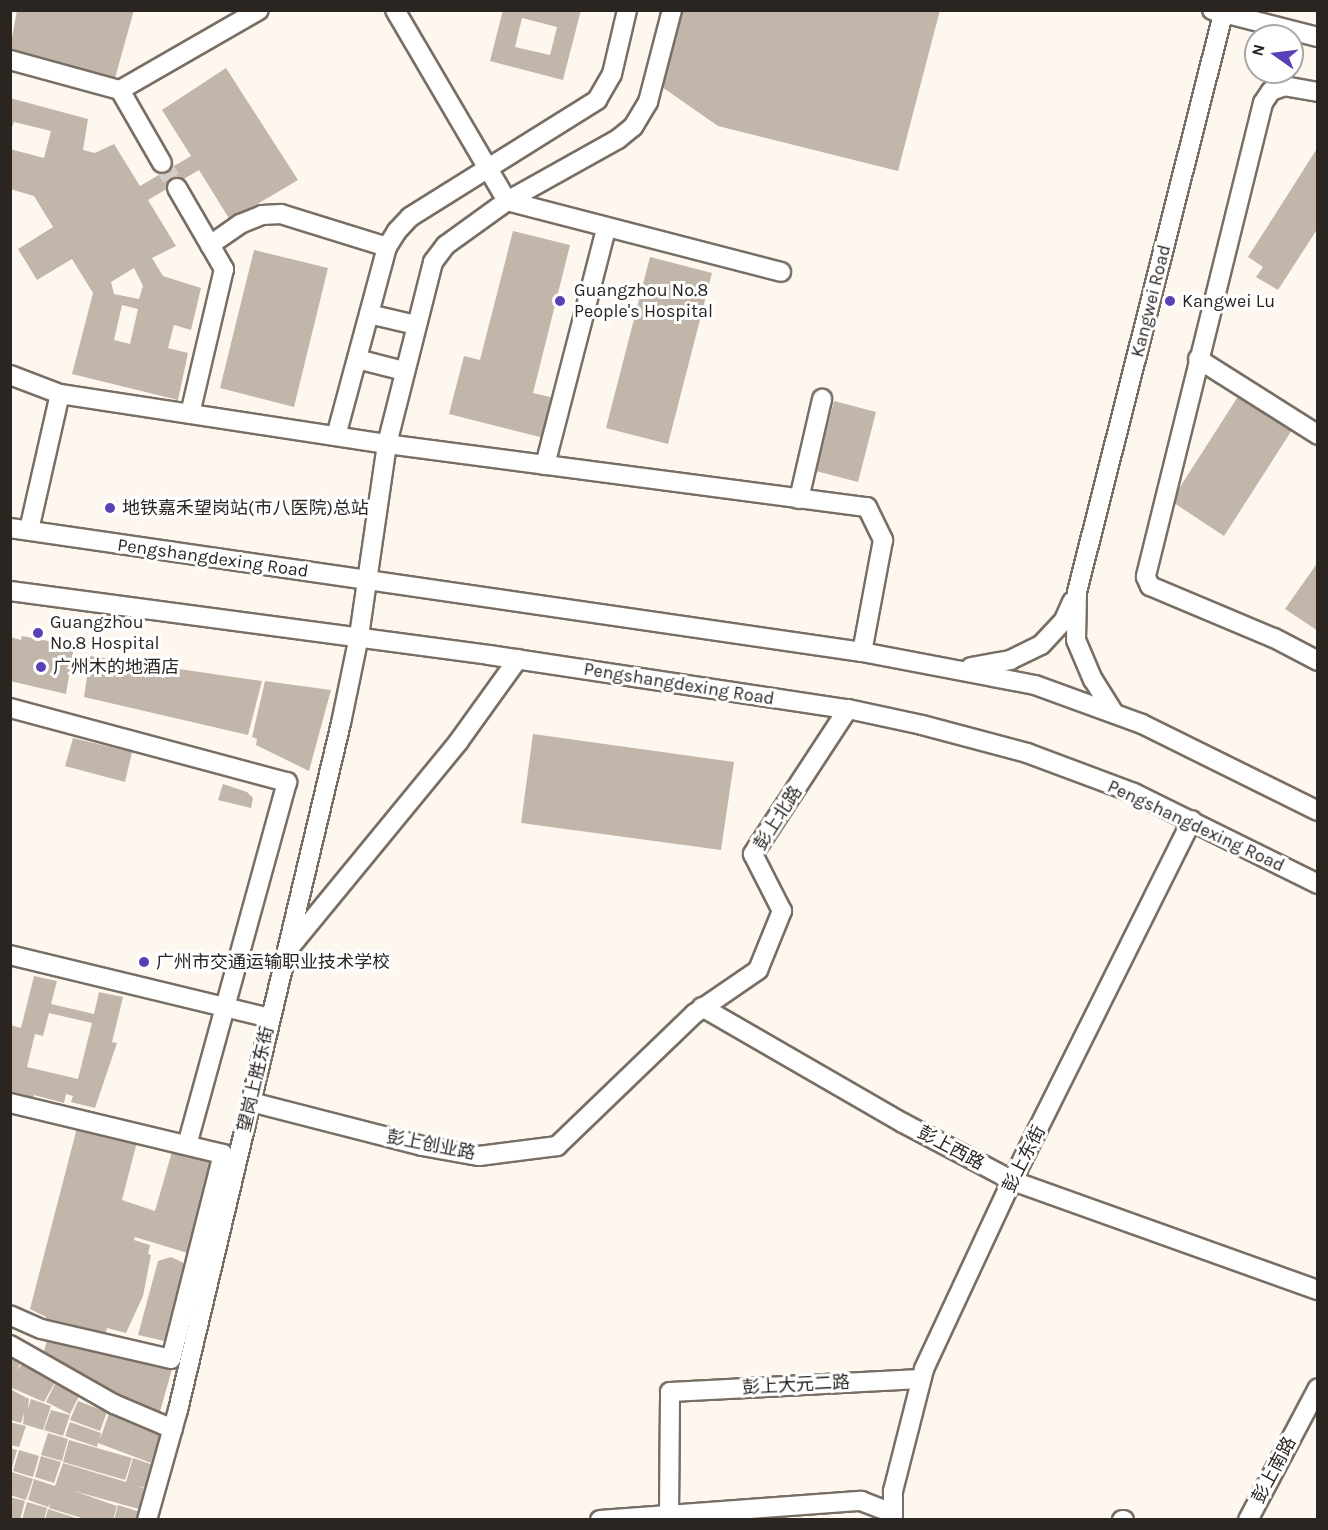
<!DOCTYPE html>
<html>
<head>
<meta charset="utf-8">
<style>
	body { margin:0 }
	#map { position:relative; width:1328px; height:1530px; overflow:hidden; background:#fef7ef; font-family:Karla,"Noto Sans SC",sans-serif }
	div>[style] { position:absolute }
	.building>* { inset:0; background:#c2b6aa }
	.minor-tunnel>* { height:18px; margin-top:-9px; transform-origin:0; background:repeating-linear-gradient(90deg,#d4cdc6 0 18px,transparent 0 27px) }
	.roads { filter:drop-shadow(2px 0 #796e64) drop-shadow(-2px 0 #796e64) drop-shadow(0 2px #796e64) drop-shadow(0 -2px #796e64) }
	.minor>* { height:18px; margin:-9px; padding:0 9px; transform-origin:9px; border-radius:9px; background:#fff }
	.dots>* { width:16px; height:16px; translate:-50% -50%; box-sizing:border-box; border:3px solid #fff; border-radius:50% }
	span { translate:-50% -50%; white-space:nowrap; text-align:center; line-height:1.15; -webkit-text-stroke:6px #fff; paint-order:stroke }
	.poi-label { font-size:18px; color:#2a2521 }
	.left { translate:0 -50%; text-align:left }
	.street-label { font-size:18px; color:#2a2521 }
	.frame { position:absolute; inset:0; border:12px solid #2a2521; pointer-events:none }
	.north { position:absolute; left:1244px; top:24px; width:60px; height:60px; box-sizing:border-box; background:#fff; border:2px solid #aaa8a6; border-radius:50%; rotate:284deg; font-size:16px; font-weight:700; line-height:24px; text-align:center; color:#2a2521 }
	.north::after { content:''; display:block; margin:auto; width:21px; height:27px; background:#5a3fb7; clip-path:polygon(50% 0,100% 100%,50% 72%,0 100%) }
</style>
</head>
<body>
<div id="map">
	<div class="building">
		<div style="clip-path:polygon(17px 10px,134px 10px,115px 78px,10px 49px)"></div>
		<div style="clip-path:polygon(evenodd,503px 10px,581px 10px,563px 80px,490px 61px,503px 10px,522px 18px,557px 27px,550px 55px,515px 47px,522px 18px)"></div>
		<div style="clip-path:polygon(680px 10px,940px 10px,898px 171px,718px 126px,662px 87px)"></div>
		<div style="clip-path:polygon(evenodd,226px 68px,298px 180px,230px 220px,199px 170px,148px 200px,176px 246px,152px 258px,163px 276px,201px 288px,191px 330px,174px 325px,168px 348px,188px 353px,178px 400px,72px 374px,93px 293px,72px 259px,37px 280px,18px 249px,53px 227px,34px 196px,10px 189px,10px 149px,44px 158px,51px 131px,14px 122px,10px 132px,10px 98px,88px 119px,83px 150px,95px 153px,114px 144px,140px 186px,191px 156px,162px 110px,226px 68px,134px 268px,143px 286px,139px 299px,114px 294px,111px 282px,134px 268px,226px 68px,122px 305px,138px 309px,130px 344px,114px 340px,122px 305px)"></div>
		<div style="clip-path:polygon(1318px 147px,1318px 228px,1278px 290px,1256px 277px,1263px 267px,1248px 257px)"></div>
		<div style="clip-path:polygon(513px 231px,570px 245px,533px 393px,554px 398px,544px 438px,449px 414px,464px 356px,480px 360px)"></div>
		<div style="clip-path:polygon(254px 250px,328px 268px,294px 407px,220px 388px)"></div>
		<div style="clip-path:polygon(650px 257px,712px 273px,668px 444px,606px 428px)"></div>
		<div style="clip-path:polygon(1239px 395px,1292px 430px,1224px 536px,1171px 501px)"></div>
		<div style="clip-path:polygon(834px 401px,876px 412px,858px 482px,816px 471px)"></div>
		<div style="clip-path:polygon(1318px 562px,1318px 631px,1285px 609px)"></div>
		<div style="clip-path:polygon(22px 636px,74px 646px,66px 694px,10px 681px,10px 637px,21px 640px)"></div>
		<div style="clip-path:polygon(90px 656px,262px 681px,248px 735px,84px 697px)"></div>
		<div style="clip-path:polygon(265px 681px,331px 690px,309px 771px,256px 745px,257px 739px,252px 737px)"></div>
		<div style="clip-path:polygon(533px 734px,734px 762px,721px 850px,521px 823px)"></div>
		<div style="clip-path:polygon(73px 738px,132px 752px,125px 782px,65px 766px)"></div>
		<div style="clip-path:polygon(223px 784px,247px 792px,253px 798px,251px 808px,218px 800px)"></div>
		<div style="clip-path:polygon(evenodd,34px 976px,57px 981px,51px 1004px,94px 1014px,99px 992px,123px 997px,112px 1042px,117px 1043px,95px 1108px,71px 1102px,73px 1096px,66px 1094px,64px 1103px,34px 1095px,32px 1104px,10px 1099px,10px 1025px,21px 1028px,34px 976px,49px 1013px,92px 1023px,78px 1079px,27px 1067px,35px 1034px,43px 1036px,49px 1013px)"></div>
		<div style="clip-path:polygon(78px 1124px,138px 1138px,122px 1200px,155px 1211px,173px 1148px,216px 1157px,191px 1254px,135px 1237px,134px 1240px,150px 1245px,148px 1254px,151px 1255px,143px 1296px,126px 1333px,107px 1328px,105px 1335px,44px 1324px,46px 1317px,30px 1309px)"></div>
		<div style="clip-path:polygon(171px 1257px,184px 1263px,164px 1341px,138px 1335px,158px 1261px)"></div>
		<div style="clip-path:polygon(48px 1337px,172px 1369px,158px 1419px,42px 1358px)"></div>
		<div style="clip-path:polygon(10px 1351px,22px 1360px,17px 1370px,22px 1364px,55px 1382px,44px 1402px,12px 1388px)"></div>
		<div style="clip-path:polygon(56px 1382px,80px 1394px,70px 1414px,46px 1402px)"></div>
		<div style="clip-path:polygon(12px 1390px,29px 1399px,28px 1409px,31px 1399px,51px 1406px,43px 1430px,23px 1424px,24px 1413px,21px 1423px,10px 1420px)"></div>
		<div style="clip-path:polygon(78px 1401px,107px 1412px,100px 1431px,70px 1420px)"></div>
		<div style="clip-path:polygon(51px 1410px,70px 1415px,63px 1436px,44px 1430px)"></div>
		<div style="clip-path:polygon(110px 1411px,162px 1431px,151px 1463px,98px 1443px,97px 1447px,65px 1436px,70px 1422px,101px 1433px,100px 1439px)"></div>
		<div style="clip-path:polygon(10px 1422px,26px 1426px,19px 1447px,10px 1445px)"></div>
		<div style="clip-path:polygon(48px 1433px,68px 1439px,62px 1461px,41px 1455px)"></div>
		<div style="clip-path:polygon(69px 1440px,132px 1458px,125px 1480px,63px 1462px)"></div>
		<div style="clip-path:polygon(10px 1448px,17px 1450px,11px 1471px,10px 1470px)"></div>
		<div style="clip-path:polygon(19px 1450px,39px 1456px,33px 1477px,13px 1471px)"></div>
		<div style="clip-path:polygon(41px 1456px,61px 1462px,54px 1483px,35px 1477px)"></div>
		<div style="clip-path:polygon(133px 1458px,156px 1466px,149px 1488px,136px 1486px,152px 1490px,146px 1511px,74px 1491px,117px 1506px,113px 1520px,88px 1520px,49px 1508px,50px 1503px,48px 1507px,28px 1500px,34px 1479px,55px 1486px,63px 1463px,126px 1482px)"></div>
		<div style="clip-path:polygon(12px 1472px,33px 1479px,26px 1500px,10px 1495px)"></div>
		<div style="clip-path:polygon(10px 1497px,25px 1501px,20px 1520px,10px 1520px)"></div>
		<div style="clip-path:polygon(27px 1502px,47px 1508px,44px 1520px,22px 1520px)"></div>
		<div style="clip-path:polygon(118px 1505px,140px 1512px,138px 1520px,114px 1520px)"></div>
		<div style="clip-path:polygon(48px 1509px,79px 1519px,79px 1520px,45px 1520px)"></div>
	</div>
	<div class="minor-tunnel">
		<div style="left:162px;top:163px;width:29px;rotate:59deg"></div>
	</div>
	<div class="roads">
		<div class="minor">
			<div style="left:395px;top:10px;width:221px;rotate:59.6deg"></div>
			<div style="left:507px;top:201px;width:283px;rotate:14.5deg"></div>
			<div style="left:1212px;top:10px;width:109px;rotate:14.3deg"></div>
			<div style="left:10px;top:60px;width:114px;rotate:15.3deg"></div>
			<div style="left:120px;top:90px;width:160px;rotate:-29.9deg"></div>
			<div style="left:120px;top:90px;width:84px;rotate:60.1deg"></div>
			<div style="left:1318px;top:92px;width:34px;rotate:-170deg"></div>
			<div style="left:1285px;top:86px;width:15px;rotate:160deg"></div>
			<div style="left:1271px;top:91px;width:14px;rotate:124deg"></div>
			<div style="left:1263px;top:103px;width:488px;rotate:103.9deg"></div>
			<div style="left:1146px;top:577px;width:10px;rotate:66deg"></div>
			<div style="left:1150px;top:586px;width:134px;rotate:22.8deg"></div>
			<div style="left:1274px;top:638px;width:50px;rotate:27.6deg"></div>
			<div style="left:177px;top:188px;width:94px;rotate:59.9deg"></div>
			<div style="left:224px;top:269px;width:149px;rotate:103.2deg"></div>
			<div style="left:210px;top:245px;width:37px;rotate:-35deg"></div>
			<div style="left:240px;top:224px;width:24px;rotate:-22deg"></div>
			<div style="left:262px;top:215px;width:19px;rotate:-3deg"></div>
			<div style="left:281px;top:214px;width:111px;rotate:17.3deg"></div>
			<div style="left:369px;top:314px;width:48px;rotate:13.2deg"></div>
			<div style="left:357px;top:359px;width:49px;rotate:14.3deg"></div>
			<div style="left:1198px;top:359px;width:142px;rotate:32.3deg"></div>
			<div style="left:10px;top:375px;width:53px;rotate:20.8deg"></div>
			<div style="left:60px;top:394px;width:331px;rotate:8.7deg"></div>
			<div style="left:387px;top:444px;width:484px;rotate:7.5deg"></div>
			<div style="left:867px;top:507px;width:37px;rotate:64deg"></div>
			<div style="left:883px;top:540px;width:114px;rotate:100.6deg"></div>
			<div style="left:336px;top:436px;width:196px;rotate:-74.9deg"></div>
			<div style="left:387px;top:247px;width:19px;rotate:-58deg"></div>
			<div style="left:397px;top:231px;width:19px;rotate:-47deg"></div>
			<div style="left:410px;top:217px;width:221px;rotate:-32deg"></div>
			<div style="left:597px;top:100px;width:30px;rotate:-60deg"></div>
			<div style="left:612px;top:74px;width:66px;rotate:-76.8deg"></div>
			<div style="left:545px;top:465px;width:244px;rotate:-75.5deg"></div>
			<div style="left:799px;top:499px;width:103px;rotate:-77deg"></div>
			<div style="left:10px;top:528px;width:861px;rotate:8.28deg"></div>
			<div style="left:862px;top:652px;width:176px;rotate:10.8deg"></div>
			<div style="left:1035px;top:685px;width:114px;rotate:20deg"></div>
			<div style="left:1142px;top:724px;width:196px;rotate:26.3deg"></div>
			<div style="left:29px;top:530px;width:139px;rotate:-77.2deg"></div>
			<div style="left:10px;top:591px;width:483px;rotate:7.6deg"></div>
			<div style="left:489px;top:655px;width:363px;rotate:8.6deg"></div>
			<div style="left:848px;top:709px;width:76px;rotate:12.2deg"></div>
			<div style="left:922px;top:725px;width:109px;rotate:14.9deg"></div>
			<div style="left:1027px;top:753px;width:114px;rotate:20.5deg"></div>
			<div style="left:1134px;top:793px;width:205px;rotate:26.3deg"></div>
			<div style="left:971px;top:667px;width:40px;rotate:-10deg"></div>
			<div style="left:1010px;top:660px;width:34px;rotate:-26deg"></div>
			<div style="left:1041px;top:645px;width:34px;rotate:-47deg"></div>
			<div style="left:1064px;top:620px;width:20px;rotate:-66deg"></div>
			<div style="left:10px;top:708px;width:287px;rotate:15deg"></div>
			<div style="left:287px;top:782px;width:373px;rotate:105.4deg"></div>
			<div style="left:1114px;top:713px;width:39px;rotate:-122deg"></div>
			<div style="left:1093px;top:680px;width:43px;rotate:-113deg"></div>
			<div style="left:1076px;top:640px;width:48px;rotate:-88.8deg"></div>
			<div style="left:1077px;top:592px;width:600px;rotate:-75.82deg"></div>
			<div style="left:290px;top:947px;width:266px;rotate:-50.6deg"></div>
			<div style="left:459px;top:741px;width:101px;rotate:-54.3deg"></div>
			<div style="left:10px;top:955px;width:268px;rotate:13.6deg"></div>
			<div style="left:702px;top:1007px;width:232px;rotate:30deg"></div>
			<div style="left:903px;top:1123px;width:124px;rotate:27.8deg"></div>
			<div style="left:1013px;top:1181px;width:324px;rotate:19.7deg"></div>
			<div style="left:251px;top:1102px;width:177px;rotate:14.4deg"></div>
			<div style="left:422px;top:1146px;width:58px;rotate:10deg"></div>
			<div style="left:479px;top:1156px;width:79px;rotate:-7.3deg"></div>
			<div style="left:557px;top:1146px;width:190px;rotate:-43.9deg"></div>
			<div style="left:694px;top:1014px;width:78px;rotate:-34.5deg"></div>
			<div style="left:758px;top:970px;width:64px;rotate:-67.9deg"></div>
			<div style="left:782px;top:911px;width:64px;rotate:-117deg"></div>
			<div style="left:753px;top:854px;width:173px;rotate:-56.8deg"></div>
			<div style="left:10px;top:1103px;width:219px;rotate:13.5deg"></div>
			<div style="left:223px;top:1154px;width:211px;rotate:104.2deg"></div>
			<div style="left:171px;top:1359px;width:133px;rotate:-167deg"></div>
			<div style="left:41px;top:1329px;width:34px;rotate:-156deg"></div>
			<div style="left:10px;top:1345px;width:120px;rotate:29.6deg"></div>
			<div style="left:114px;top:1404px;width:64px;rotate:23deg"></div>
			<div style="left:669px;top:1513px;width:121px;rotate:-89.5deg"></div>
			<div style="left:670px;top:1392px;width:251px;rotate:-3deg"></div>
			<div style="left:147px;top:1520px;width:114px;rotate:-74.3deg"></div>
			<div style="left:178px;top:1410px;width:706px;rotate:-76.65deg"></div>
			<div style="left:341px;top:723px;width:89px;rotate:-78.3deg"></div>
			<div style="left:359px;top:636px;width:194px;rotate:-81.7deg"></div>
			<div style="left:387px;top:444px;width:188px;rotate:-75.8deg"></div>
			<div style="left:433px;top:262px;width:21px;rotate:-53deg"></div>
			<div style="left:446px;top:245px;width:75px;rotate:-35.8deg"></div>
			<div style="left:507px;top:201px;width:127px;rotate:-29.2deg"></div>
			<div style="left:618px;top:139px;width:19px;rotate:-39deg"></div>
			<div style="left:633px;top:127px;width:29px;rotate:-59deg"></div>
			<div style="left:648px;top:102px;width:95px;rotate:-75.4deg"></div>
			<div style="left:600px;top:1520px;width:262px;rotate:-4.2deg"></div>
			<div style="left:861px;top:1501px;width:31px;rotate:21deg"></div>
			<div style="left:893px;top:1520px;width:29px;rotate:-90deg"></div>
			<div style="left:893px;top:1491px;width:126px;rotate:-75.7deg"></div>
			<div style="left:924px;top:1369px;width:199px;rotate:-65deg"></div>
			<div style="left:1008px;top:1189px;width:412px;rotate:-63.5deg"></div>
			<div style="left:1122px;top:1520px;width:2px"></div>
			<div style="left:1248px;top:1520px;width:149px;rotate:-62.1deg"></div>
		</div>
	</div>
	<div class="dots">
		<div style="left:560px;top:301px;background:#5a3fb7"></div>
		<div style="left:1170px;top:301px;background:#5a3fb7"></div>
		<div style="left:110px;top:508px;background:#5a3fb7"></div>
		<div style="left:38px;top:633px;background:#5a3fb7"></div>
		<div style="left:41px;top:667px;background:#5a3fb7"></div>
		<div style="left:144px;top:962px;background:#5a3fb7"></div>
	</div>
	<div class="poi-label">
		<span class="left" style="left:574px;top:301px">Guangzhou No.8<br>People's Hospital</span>
		<span class="left" style="left:1182px;top:301px">Kangwei Lu</span>
		<span class="left" style="left:122px;top:508px">地铁嘉禾望岗站(市八医院)总站</span>
		<span class="left" style="left:50px;top:633px">Guangzhou<br>No.8 Hospital</span>
		<span class="left" style="left:53px;top:667px">广州木的地酒店</span>
		<span class="left" style="left:156px;top:962px">广州市交通运输职业技术学校</span>
	</div>
	<div class="street-label">
		<span style="left:1151px;top:301px;rotate:-76deg">Kangwei Road</span>
		<span style="left:213px;top:558px;rotate:8deg">Pengshangdexing Road</span>
		<span style="left:679px;top:684px;rotate:9deg">Pengshangdexing Road</span>
		<span style="left:778px;top:818px;rotate:-57deg">彭上北路</span>
		<span style="left:1196px;top:826px;rotate:25deg">Pengshangdexing Road</span>
		<span style="left:256px;top:1079px;rotate:-77deg">望岗上胜东街</span>
		<span style="left:431px;top:1145px;rotate:11deg">彭上创业路</span>
		<span style="left:951px;top:1148px;rotate:28deg">彭上西路</span>
		<span style="left:1024px;top:1159px;rotate:-63deg">彭上东街</span>
		<span style="left:796px;top:1385px;rotate:-3deg">彭上大元二路</span>
		<span style="left:1274px;top:1470px;rotate:-62deg">彭上南路</span>
	</div>
	<div class="frame"></div>
	<div class="north">N</div>
</div>
</body>
</html>
